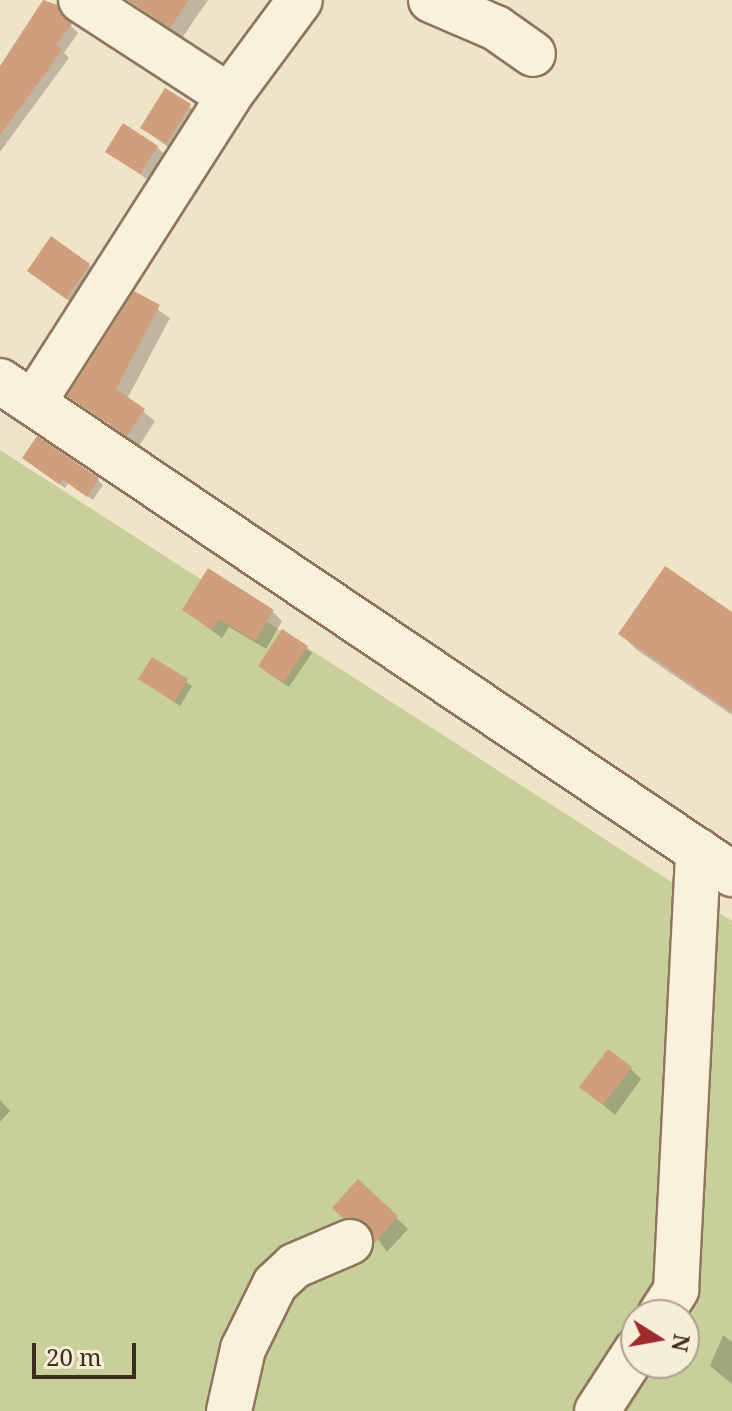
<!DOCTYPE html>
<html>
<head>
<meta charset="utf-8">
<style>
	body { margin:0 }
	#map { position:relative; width:732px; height:1411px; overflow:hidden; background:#f0e4c8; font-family:"Noto Serif",serif }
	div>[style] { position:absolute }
	.green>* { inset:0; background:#c9cf9b }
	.shadow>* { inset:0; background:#0003 }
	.building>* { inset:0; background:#cf9f7d }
	.roads { filter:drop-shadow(2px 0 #8d765c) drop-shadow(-2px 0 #8d765c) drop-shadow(0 2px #8d765c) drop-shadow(0 -2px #8d765c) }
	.minor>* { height:44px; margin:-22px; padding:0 22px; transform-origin:22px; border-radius:22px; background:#faf1dc }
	span { translate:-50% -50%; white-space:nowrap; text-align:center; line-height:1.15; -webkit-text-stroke:6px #f7eed8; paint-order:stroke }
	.north { position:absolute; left:620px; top:1299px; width:80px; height:80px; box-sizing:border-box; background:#f7eed8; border:2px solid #ada18e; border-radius:50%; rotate:101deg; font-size:22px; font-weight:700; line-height:32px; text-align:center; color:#3d2e20 }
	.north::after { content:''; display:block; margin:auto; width:28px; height:36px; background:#9e2a2b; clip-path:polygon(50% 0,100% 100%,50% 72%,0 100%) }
	.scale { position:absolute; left:32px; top:1343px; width:104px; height:36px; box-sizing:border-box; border:4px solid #3d2e20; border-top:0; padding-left:10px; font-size:24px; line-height:28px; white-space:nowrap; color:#3d2e20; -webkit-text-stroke:6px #f7eed8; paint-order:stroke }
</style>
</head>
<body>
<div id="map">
	<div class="green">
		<div style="clip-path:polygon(evenodd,0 450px,732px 921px,732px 1411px,0 1411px,0 450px,636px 1315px,684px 1315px,684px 1363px,636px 1363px,636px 1315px)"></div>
	</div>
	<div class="shadow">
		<div style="clip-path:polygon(45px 0,78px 33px,64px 53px,69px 58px,0 152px,0 83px,8px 57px)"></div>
		<div style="clip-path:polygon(142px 0,208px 0,182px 38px,150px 17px,139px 6px)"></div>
		<div style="clip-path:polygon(189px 106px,200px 117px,177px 154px,143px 128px)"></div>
		<div style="clip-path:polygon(157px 147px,168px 158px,152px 183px,108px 151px)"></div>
		<div style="clip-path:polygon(89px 265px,100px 276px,78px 308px,30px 271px)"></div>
		<div style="clip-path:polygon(135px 294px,170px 318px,127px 399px,155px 421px,139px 446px,70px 396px)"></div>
		<div style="clip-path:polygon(30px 463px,98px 480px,103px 485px,93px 500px,68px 483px,65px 488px)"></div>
		<div style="clip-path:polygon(184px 610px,272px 611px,282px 621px,266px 649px,229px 627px,222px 638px)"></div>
		<div style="clip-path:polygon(732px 615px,732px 715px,637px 650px,621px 634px)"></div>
		<div style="clip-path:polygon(306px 648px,312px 653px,289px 687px,265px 671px)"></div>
		<div style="clip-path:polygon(153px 659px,192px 686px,180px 706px,140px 679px)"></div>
		<div style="clip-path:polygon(630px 1068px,641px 1079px,615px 1115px,582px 1087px)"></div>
		<div style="clip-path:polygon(0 1100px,10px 1111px,0 1122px)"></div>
		<div style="clip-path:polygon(358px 1182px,408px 1229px,387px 1252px,371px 1230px,356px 1229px,335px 1208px)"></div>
		<div style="clip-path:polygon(723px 1335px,732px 1342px,732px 1384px,710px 1366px)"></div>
	</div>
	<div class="building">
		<div style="clip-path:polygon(43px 0,57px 5px,72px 24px,56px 45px,63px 49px,0 135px,0 66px)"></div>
		<div style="clip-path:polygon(127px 0,189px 0,170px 28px)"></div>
		<div style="clip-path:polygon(165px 88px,191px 104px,166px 144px,140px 128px)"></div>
		<div style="clip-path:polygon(123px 123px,158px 146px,140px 174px,105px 152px)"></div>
		<div style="clip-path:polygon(51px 236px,90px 264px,66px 299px,27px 271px)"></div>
		<div style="clip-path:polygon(134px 291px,160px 305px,116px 389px,145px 409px,127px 436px,67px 396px)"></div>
		<div style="clip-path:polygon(37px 436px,99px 478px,87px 497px,62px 479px,59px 484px,22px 458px)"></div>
		<div style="clip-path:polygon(665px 566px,732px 612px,732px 712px,618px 634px)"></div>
		<div style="clip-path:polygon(208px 568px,274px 610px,255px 641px,219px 619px,212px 630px,182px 610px)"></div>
		<div style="clip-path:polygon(282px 629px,308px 646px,283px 683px,258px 666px)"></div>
		<div style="clip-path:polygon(152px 657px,188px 679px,174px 702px,138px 679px)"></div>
		<div style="clip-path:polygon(608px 1049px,632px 1067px,603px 1105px,579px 1087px)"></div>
		<div style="clip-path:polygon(358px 1179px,398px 1216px,375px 1243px,366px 1223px,354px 1217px,343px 1218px,332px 1208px)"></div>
	</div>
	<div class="roads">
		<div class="minor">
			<div style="left:81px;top:0;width:176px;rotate:33deg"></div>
			<div style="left:431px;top:0;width:71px;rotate:23.3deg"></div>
			<div style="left:496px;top:28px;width:45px;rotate:35.1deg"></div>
			<div style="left:0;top:381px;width:883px;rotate:33.96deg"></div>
			<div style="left:33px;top:403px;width:364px;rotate:-57.4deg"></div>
			<div style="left:229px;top:96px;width:119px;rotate:-53.5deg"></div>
			<div style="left:660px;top:1315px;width:30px;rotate:-57deg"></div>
			<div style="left:676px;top:1290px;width:440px;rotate:-87.1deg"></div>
			<div style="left:229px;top:1411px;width:64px;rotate:-77.3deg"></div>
			<div style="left:243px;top:1349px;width:72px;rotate:-63.8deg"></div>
			<div style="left:275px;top:1284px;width:26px;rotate:-43deg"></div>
			<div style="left:294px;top:1266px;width:61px;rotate:-23.2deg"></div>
			<div style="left:597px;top:1411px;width:72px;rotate:-57deg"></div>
		</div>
	</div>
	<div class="north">N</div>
	<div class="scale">20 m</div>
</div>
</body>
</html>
